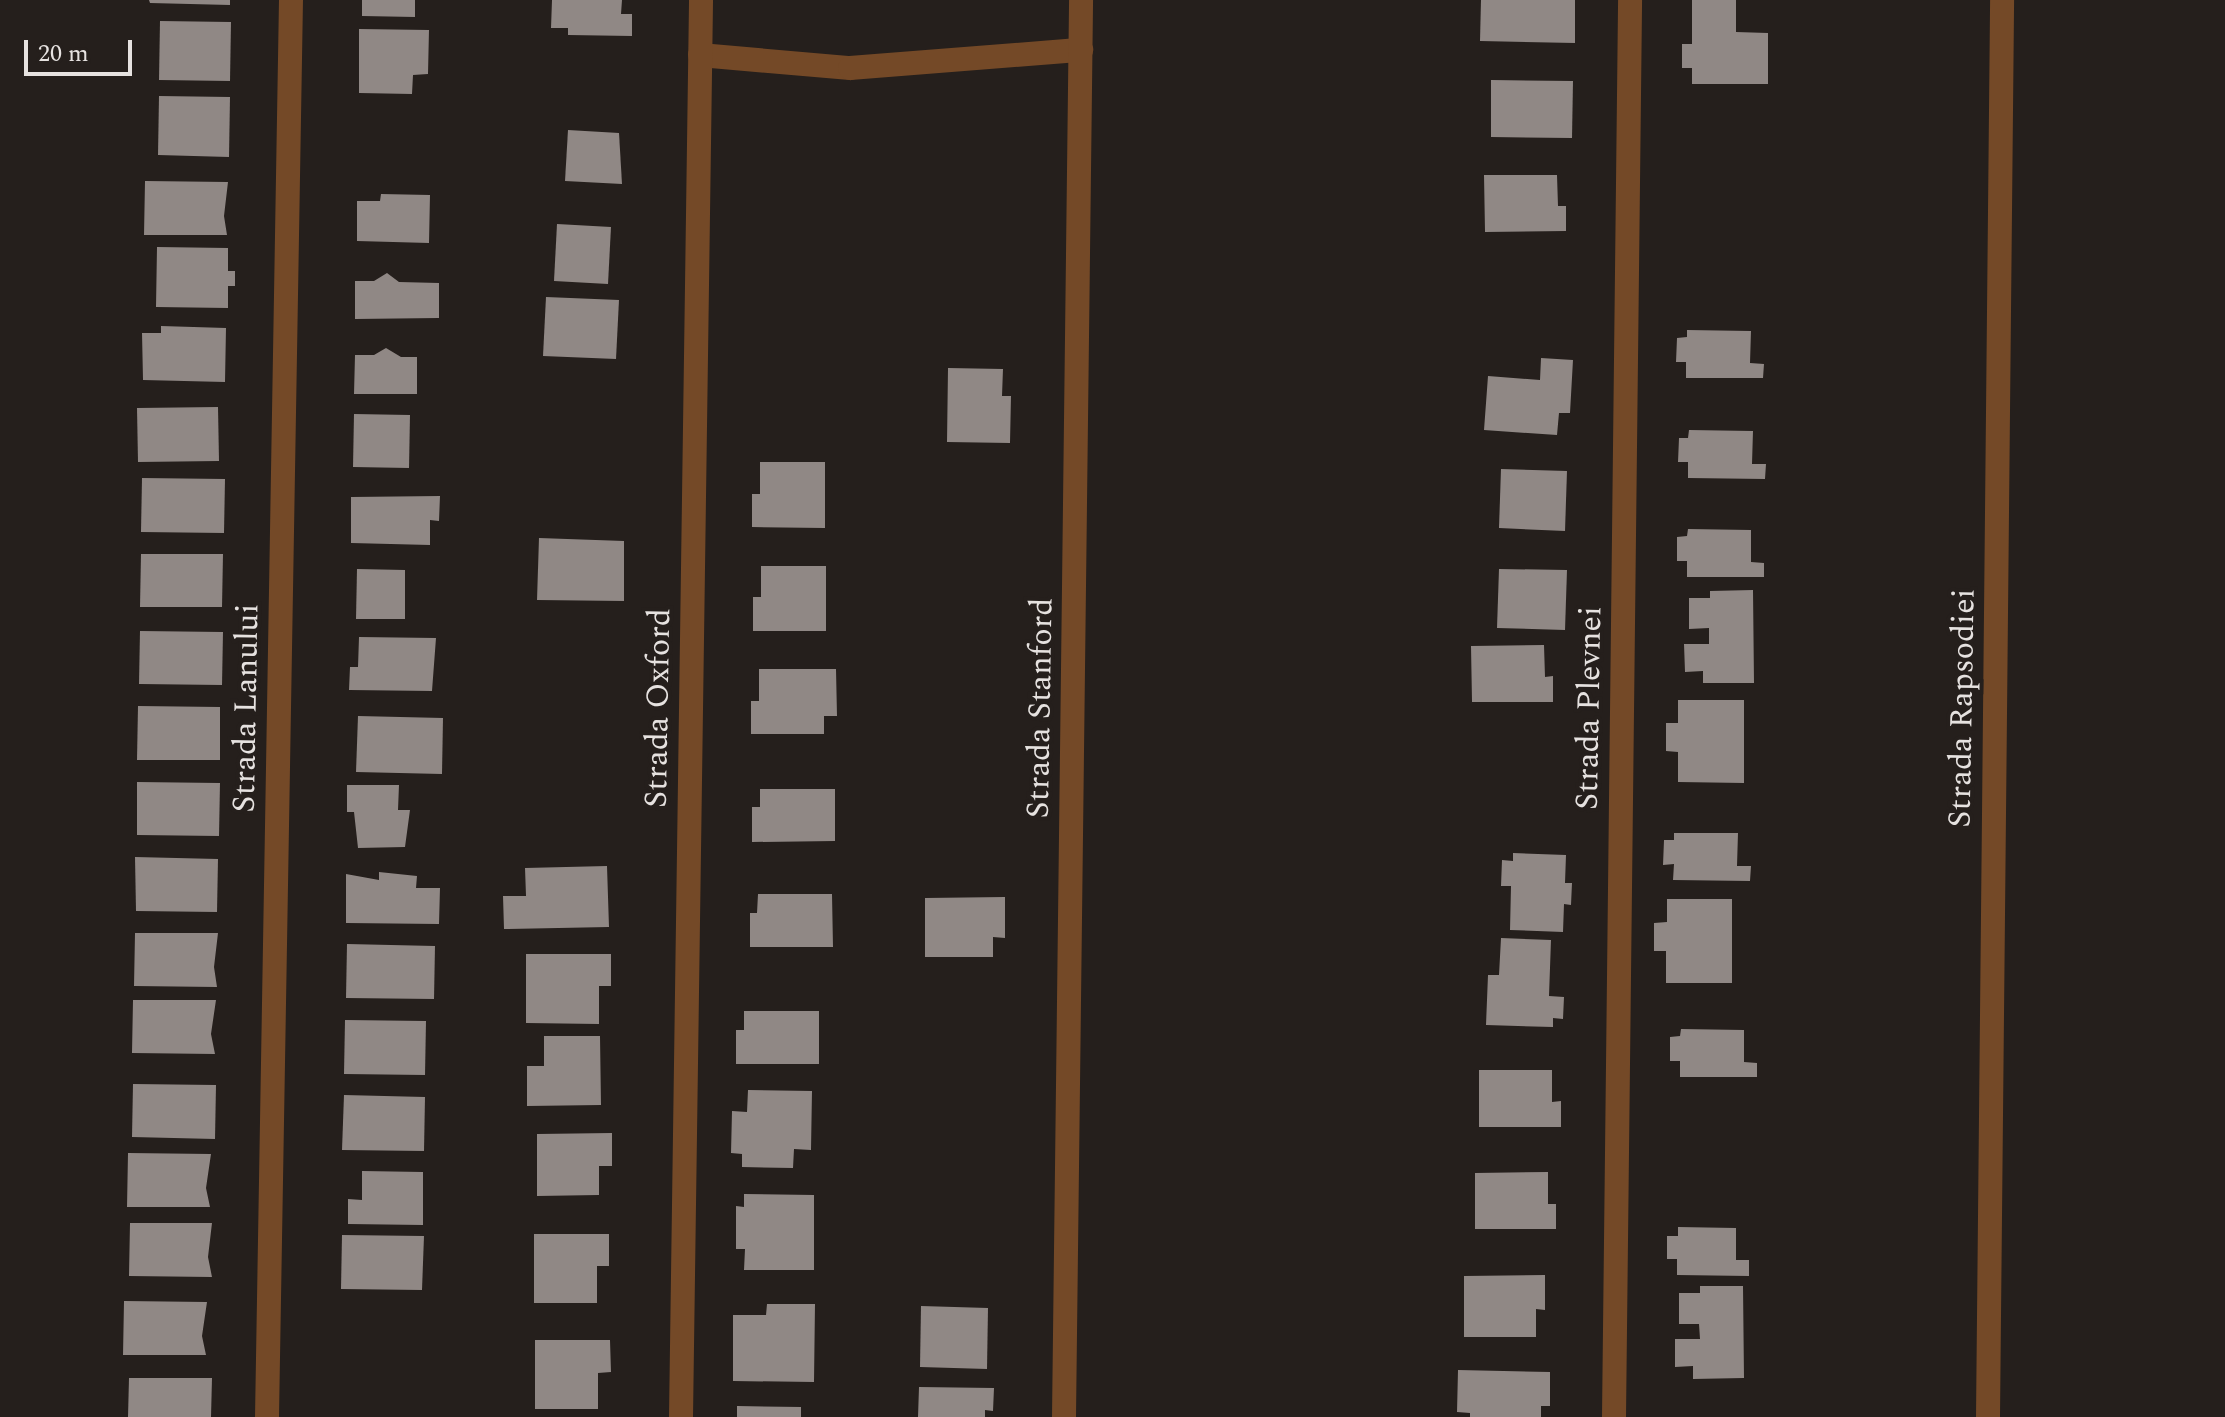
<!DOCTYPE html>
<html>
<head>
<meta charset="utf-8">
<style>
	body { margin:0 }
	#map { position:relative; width:2225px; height:1417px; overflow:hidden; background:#251f1c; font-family:Spectral,serif }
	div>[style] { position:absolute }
	.building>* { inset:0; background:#908885 }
	.street>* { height:24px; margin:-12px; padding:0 12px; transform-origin:12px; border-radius:12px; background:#744927 }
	span { translate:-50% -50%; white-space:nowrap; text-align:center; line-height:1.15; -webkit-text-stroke:8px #251f1c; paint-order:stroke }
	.street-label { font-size:32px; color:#e6e2e0 }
	.scale { position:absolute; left:24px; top:40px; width:108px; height:36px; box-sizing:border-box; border:4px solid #e6e2e0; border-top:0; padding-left:10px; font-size:24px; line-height:28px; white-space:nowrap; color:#e6e2e0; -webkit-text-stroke:6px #251f1c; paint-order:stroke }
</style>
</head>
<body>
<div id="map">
	<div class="building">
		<div style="clip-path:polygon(149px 0,230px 0,230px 5px,150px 3px)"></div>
		<div style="clip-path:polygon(362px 0,415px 0,415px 17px,362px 16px)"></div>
		<div style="clip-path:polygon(552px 0,622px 0,621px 14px,632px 14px,632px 36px,568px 35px,568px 28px,551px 28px)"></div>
		<div style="clip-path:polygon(1481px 0,1575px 0,1575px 43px,1480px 41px)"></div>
		<div style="clip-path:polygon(1692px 0,1736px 0,1736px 32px,1768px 33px,1768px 84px,1692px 84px,1692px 68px,1682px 68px,1682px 44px,1692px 44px)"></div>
		<div style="clip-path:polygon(160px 21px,231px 22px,230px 81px,159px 80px)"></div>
		<div style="clip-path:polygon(359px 29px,429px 30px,428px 74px,413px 75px,412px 94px,359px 93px)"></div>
		<div style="clip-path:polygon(1491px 80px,1573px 81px,1572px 138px,1491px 137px)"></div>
		<div style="clip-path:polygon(159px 96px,230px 97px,229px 157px,158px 155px)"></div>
		<div style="clip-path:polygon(568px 130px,619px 133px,622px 184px,565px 181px)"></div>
		<div style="clip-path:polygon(1484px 175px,1557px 175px,1558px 206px,1566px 206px,1566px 231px,1485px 232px)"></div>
		<div style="clip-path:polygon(145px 181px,228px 182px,224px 216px,227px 235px,144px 235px)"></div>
		<div style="clip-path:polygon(381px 194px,430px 195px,429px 243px,357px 241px,357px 201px,380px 201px)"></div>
		<div style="clip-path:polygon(557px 224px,611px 227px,608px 284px,554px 281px)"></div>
		<div style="clip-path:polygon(157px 247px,228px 248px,228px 271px,235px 271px,235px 286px,228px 286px,228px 308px,156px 307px)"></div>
		<div style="clip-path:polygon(387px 273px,399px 282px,439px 283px,439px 318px,355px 319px,355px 281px,374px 281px)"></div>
		<div style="clip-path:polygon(546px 297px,619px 300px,616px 359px,543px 356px)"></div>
		<div style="clip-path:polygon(161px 326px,226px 328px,225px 382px,143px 380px,142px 333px,161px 333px)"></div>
		<div style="clip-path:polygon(1687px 330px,1751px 331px,1750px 363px,1764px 364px,1763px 378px,1686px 378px,1686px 362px,1676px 362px,1677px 338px,1687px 337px)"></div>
		<div style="clip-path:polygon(386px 348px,401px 357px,417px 357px,417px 394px,354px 394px,355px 355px,374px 355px)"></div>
		<div style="clip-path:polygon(1541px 358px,1573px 360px,1570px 413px,1559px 413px,1557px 435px,1484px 430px,1488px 376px,1540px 380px)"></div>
		<div style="clip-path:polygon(948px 368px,1003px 369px,1002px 396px,1011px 396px,1010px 443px,947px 442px)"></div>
		<div style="clip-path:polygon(218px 407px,219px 461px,138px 462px,137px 408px)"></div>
		<div style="clip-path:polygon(354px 414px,410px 415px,409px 468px,353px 467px)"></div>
		<div style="clip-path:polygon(1689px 430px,1753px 431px,1752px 464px,1766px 464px,1765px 479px,1688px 478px,1688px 462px,1678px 462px,1679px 438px,1688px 438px)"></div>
		<div style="clip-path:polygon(760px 462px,825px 462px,825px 528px,752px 527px,752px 494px,760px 494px)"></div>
		<div style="clip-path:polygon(1501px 469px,1567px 471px,1565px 531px,1499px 528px)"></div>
		<div style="clip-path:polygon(142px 478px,225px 479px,224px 533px,141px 532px)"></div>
		<div style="clip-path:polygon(440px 496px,439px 521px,430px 520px,430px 545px,351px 543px,351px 497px)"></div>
		<div style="clip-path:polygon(1688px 529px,1751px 530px,1751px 562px,1764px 563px,1764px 577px,1687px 577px,1687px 561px,1677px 561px,1677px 537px,1687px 536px)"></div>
		<div style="clip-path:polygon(539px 538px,624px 541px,624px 601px,537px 600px)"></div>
		<div style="clip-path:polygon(141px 554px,223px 554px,222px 607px,140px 607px)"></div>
		<div style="clip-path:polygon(761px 566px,826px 566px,826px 631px,753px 631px,753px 597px,761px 597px)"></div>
		<div style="clip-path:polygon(357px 569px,405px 570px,405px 619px,356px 619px)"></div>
		<div style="clip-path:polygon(1499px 569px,1567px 570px,1565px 630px,1497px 628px)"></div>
		<div style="clip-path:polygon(1753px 590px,1754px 683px,1703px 683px,1703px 671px,1685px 672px,1684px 644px,1709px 644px,1709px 628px,1689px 629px,1689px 598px,1710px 598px,1710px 591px)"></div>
		<div style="clip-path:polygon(140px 631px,223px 632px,222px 685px,139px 684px)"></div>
		<div style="clip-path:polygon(359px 637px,436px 638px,432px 691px,349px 690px,350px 667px,358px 667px)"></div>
		<div style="clip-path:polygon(1544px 645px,1545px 677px,1553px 676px,1553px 702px,1472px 702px,1471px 646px)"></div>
		<div style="clip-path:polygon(759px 669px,836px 669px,837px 716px,824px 716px,824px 734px,751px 734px,751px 701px,759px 701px)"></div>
		<div style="clip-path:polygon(1678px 700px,1744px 700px,1744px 783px,1678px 782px,1678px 752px,1666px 751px,1666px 723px,1678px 723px)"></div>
		<div style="clip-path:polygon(138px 706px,220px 707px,220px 760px,137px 760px)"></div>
		<div style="clip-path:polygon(358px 716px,443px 718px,442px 774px,356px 772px)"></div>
		<div style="clip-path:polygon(137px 782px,220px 783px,219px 836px,137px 835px)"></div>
		<div style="clip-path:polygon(347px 785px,399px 785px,398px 810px,410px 810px,405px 847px,358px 848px,354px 812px,347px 812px)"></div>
		<div style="clip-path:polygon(760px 789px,835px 789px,835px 841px,752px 842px,752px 807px,760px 807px)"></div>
		<div style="clip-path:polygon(1674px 833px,1738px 833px,1737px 866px,1751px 866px,1750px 881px,1673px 880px,1674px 864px,1663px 865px,1664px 840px,1674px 840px)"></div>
		<div style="clip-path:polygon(1513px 853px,1566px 855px,1565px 883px,1572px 883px,1571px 905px,1564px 904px,1563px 932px,1510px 930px,1511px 886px,1501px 886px,1502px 860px,1513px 861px)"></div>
		<div style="clip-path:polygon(135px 857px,218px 859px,217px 912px,136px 911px)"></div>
		<div style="clip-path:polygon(607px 866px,609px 927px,504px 929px,503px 896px,526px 896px,525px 868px)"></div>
		<div style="clip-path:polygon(379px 872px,417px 876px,416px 888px,440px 888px,439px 924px,346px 923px,346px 874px,379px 880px)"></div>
		<div style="clip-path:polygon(758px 894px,832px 894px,833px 947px,750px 947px,750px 913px,757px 913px)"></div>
		<div style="clip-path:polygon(1005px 897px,1005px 938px,993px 937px,993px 957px,925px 957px,925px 898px)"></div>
		<div style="clip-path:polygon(1667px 899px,1732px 899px,1732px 983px,1666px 983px,1666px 951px,1654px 951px,1654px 923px,1667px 922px)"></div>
		<div style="clip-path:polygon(135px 933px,218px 933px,214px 967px,217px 987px,134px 986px)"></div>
		<div style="clip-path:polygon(1501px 938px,1551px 940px,1549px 996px,1564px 997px,1563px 1019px,1553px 1018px,1553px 1027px,1486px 1025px,1488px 975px,1499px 975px)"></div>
		<div style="clip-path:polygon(347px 944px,435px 946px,434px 999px,346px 998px)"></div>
		<div style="clip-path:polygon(526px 954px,611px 954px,611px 986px,599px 986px,599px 1024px,526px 1023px)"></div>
		<div style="clip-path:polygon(133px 1000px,216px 1000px,211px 1034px,215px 1054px,132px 1053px)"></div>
		<div style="clip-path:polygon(744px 1011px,819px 1011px,819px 1064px,736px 1064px,736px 1030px,744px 1030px)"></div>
		<div style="clip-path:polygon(345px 1020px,426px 1021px,425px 1075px,344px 1074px)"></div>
		<div style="clip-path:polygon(1681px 1029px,1744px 1030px,1744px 1062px,1757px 1063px,1757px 1077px,1680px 1077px,1680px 1061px,1670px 1061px,1670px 1037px,1680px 1036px)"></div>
		<div style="clip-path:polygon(544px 1036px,600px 1036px,601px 1105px,527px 1106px,527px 1066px,544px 1066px)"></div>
		<div style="clip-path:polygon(1479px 1070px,1552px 1070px,1552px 1102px,1561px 1101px,1561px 1127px,1479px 1127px)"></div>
		<div style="clip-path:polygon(133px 1084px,216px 1085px,215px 1139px,132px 1137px)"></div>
		<div style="clip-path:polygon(748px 1090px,812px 1091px,811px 1150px,794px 1149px,793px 1168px,742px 1167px,742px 1154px,731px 1153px,732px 1111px,747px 1112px)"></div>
		<div style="clip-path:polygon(344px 1095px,425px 1097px,424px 1151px,342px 1150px)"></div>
		<div style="clip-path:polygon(612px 1133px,612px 1166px,599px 1166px,599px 1195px,537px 1196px,537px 1134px)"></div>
		<div style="clip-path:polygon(128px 1153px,211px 1154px,206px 1188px,210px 1207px,127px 1207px)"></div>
		<div style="clip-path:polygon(362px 1171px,423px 1172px,423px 1225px,348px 1224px,348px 1199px,362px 1200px)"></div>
		<div style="clip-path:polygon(1548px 1172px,1548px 1204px,1556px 1204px,1556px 1229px,1475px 1229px,1475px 1173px)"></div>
		<div style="clip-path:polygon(744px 1194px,814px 1195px,814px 1270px,744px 1270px,745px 1249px,736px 1249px,736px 1206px,744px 1207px)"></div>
		<div style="clip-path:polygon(130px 1223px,212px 1223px,208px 1257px,212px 1277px,129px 1276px)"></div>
		<div style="clip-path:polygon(1678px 1227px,1736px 1228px,1736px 1260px,1749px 1260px,1749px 1276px,1677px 1275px,1677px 1259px,1667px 1259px,1667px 1236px,1678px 1236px)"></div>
		<div style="clip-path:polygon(534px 1234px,609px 1234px,609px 1266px,597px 1266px,597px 1303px,534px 1303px)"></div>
		<div style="clip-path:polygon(342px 1235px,424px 1236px,422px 1290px,341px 1289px)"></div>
		<div style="clip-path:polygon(1545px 1275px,1545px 1310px,1536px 1309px,1536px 1337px,1464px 1337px,1464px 1276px)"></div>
		<div style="clip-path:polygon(1700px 1286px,1743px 1286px,1744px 1378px,1693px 1379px,1693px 1366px,1675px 1367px,1675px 1339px,1700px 1339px,1699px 1324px,1679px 1324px,1679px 1293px,1700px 1293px)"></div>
		<div style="clip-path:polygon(124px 1301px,207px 1302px,202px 1336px,206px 1355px,123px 1355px)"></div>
		<div style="clip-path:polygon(767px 1304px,815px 1304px,814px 1382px,733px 1381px,733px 1315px,766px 1315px)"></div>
		<div style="clip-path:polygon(921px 1306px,988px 1308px,987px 1369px,920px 1367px)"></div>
		<div style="clip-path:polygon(535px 1340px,610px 1340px,611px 1372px,598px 1373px,598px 1409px,535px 1409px)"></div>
		<div style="clip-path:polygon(1458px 1370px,1550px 1372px,1550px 1406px,1541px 1406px,1541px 1417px,1470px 1417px,1470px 1413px,1457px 1412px)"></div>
		<div style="clip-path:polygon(129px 1378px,212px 1378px,211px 1417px,128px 1417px)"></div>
		<div style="clip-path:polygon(919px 1387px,994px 1388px,993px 1411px,985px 1410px,985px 1417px,918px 1417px)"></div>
		<div style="clip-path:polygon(737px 1406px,801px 1407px,801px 1417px,737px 1417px)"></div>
	</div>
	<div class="street">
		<div style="left:700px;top:55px;width:151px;rotate:5deg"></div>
		<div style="left:850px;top:68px;width:232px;rotate:-4.5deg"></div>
		<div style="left:267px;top:1417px;width:1417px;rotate:-89.03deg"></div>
		<div style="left:681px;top:1417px;width:1417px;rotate:-89.19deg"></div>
		<div style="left:1064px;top:1417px;width:1417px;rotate:-89.31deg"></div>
		<div style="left:1614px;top:1417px;width:1417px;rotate:-89.35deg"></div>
		<div style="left:1988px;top:1417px;width:1417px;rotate:-89.43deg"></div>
	</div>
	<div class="street-label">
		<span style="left:247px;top:708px;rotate:-89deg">Strada Lanului</span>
		<span style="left:659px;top:708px;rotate:-89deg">Strada Oxford</span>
		<span style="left:1041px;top:708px;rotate:-89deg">Strada Stanford</span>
		<span style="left:1590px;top:708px;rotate:-89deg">Strada Plevnei</span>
		<span style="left:1963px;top:708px;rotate:-89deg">Strada Rapsodiei</span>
	</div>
	<div class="scale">20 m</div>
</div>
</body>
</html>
